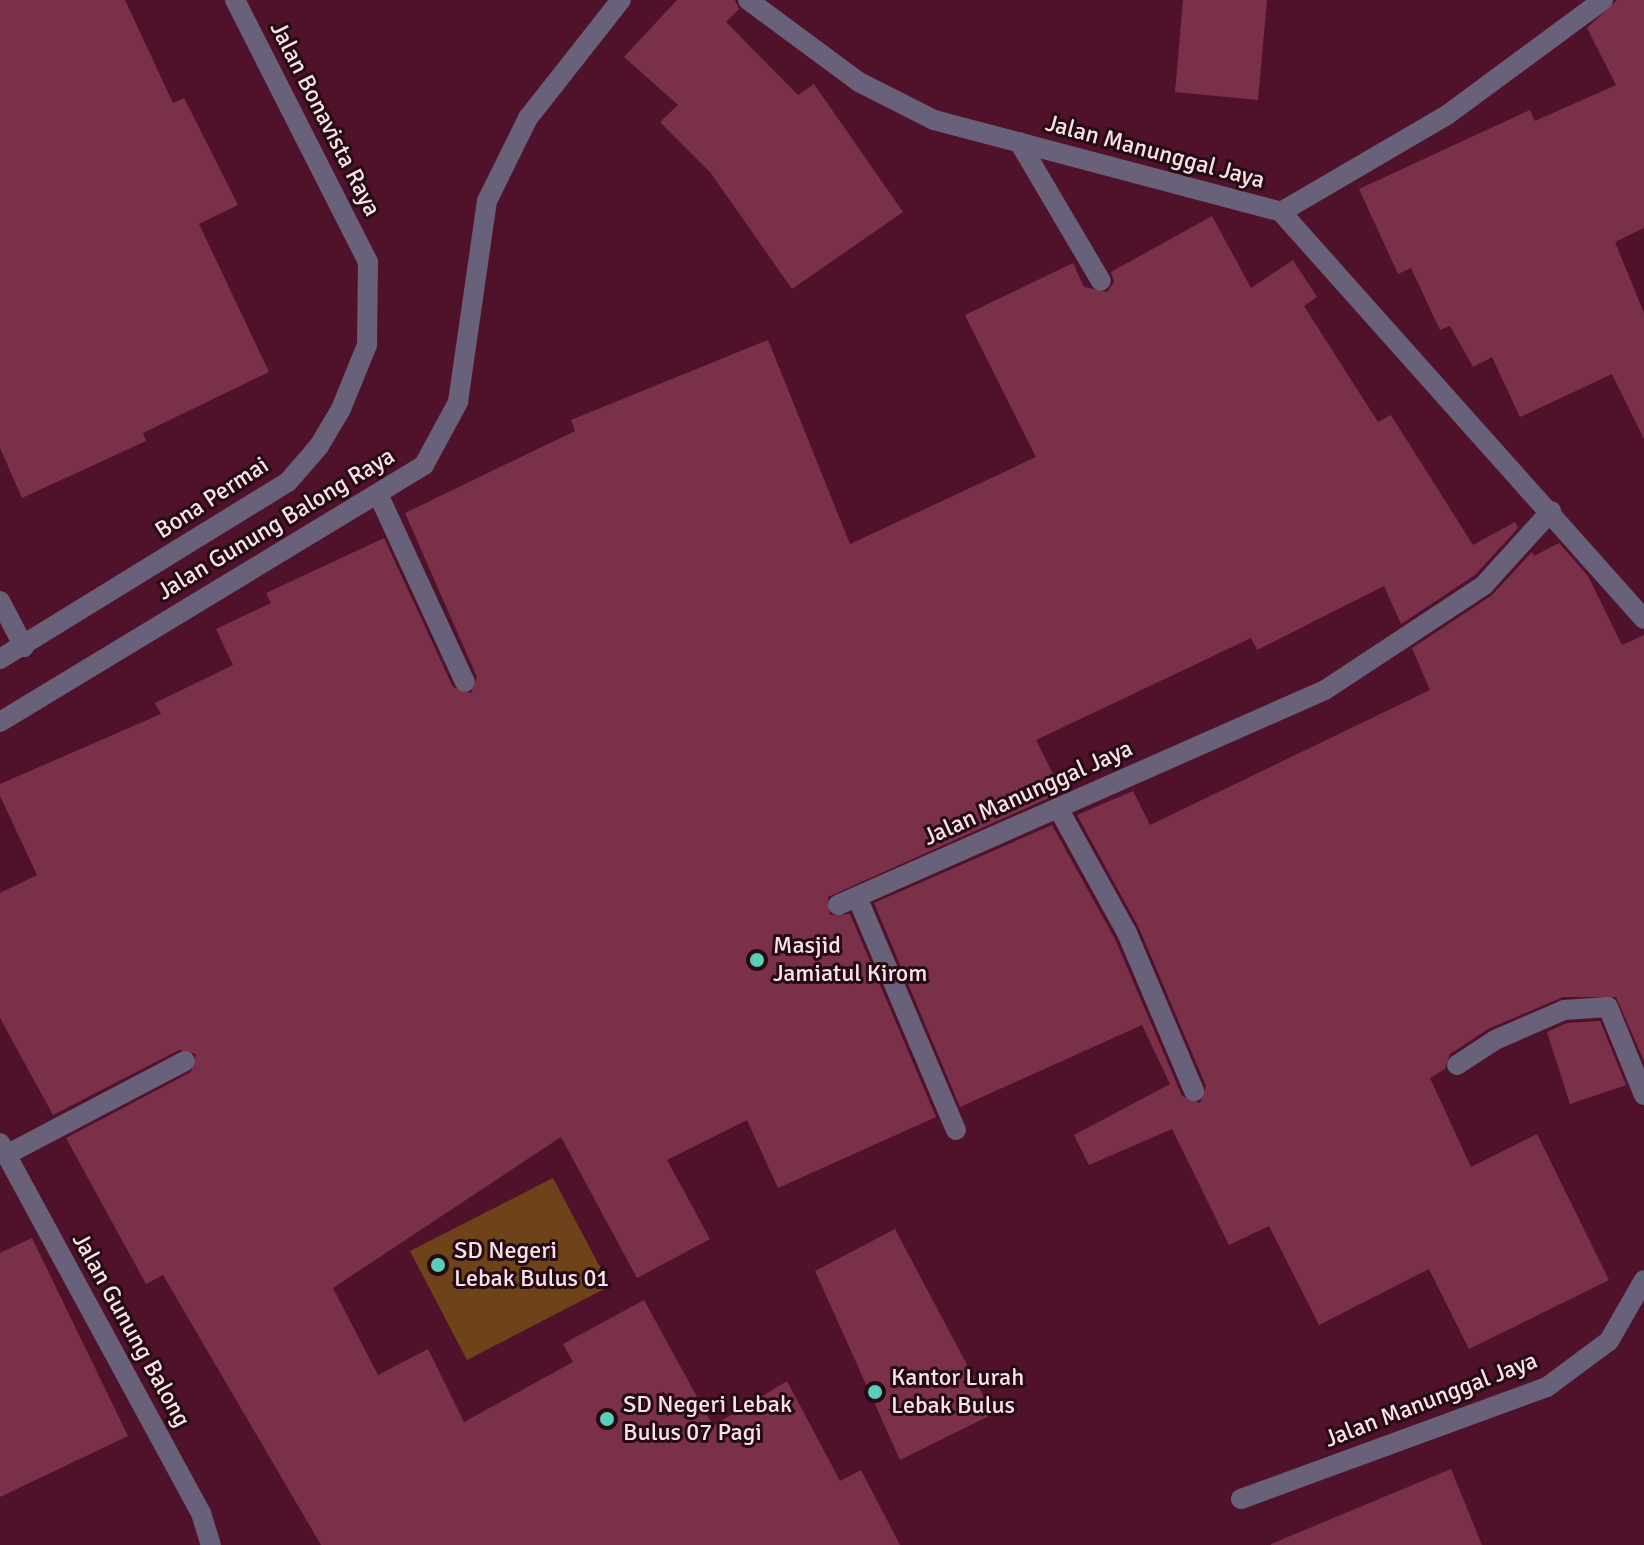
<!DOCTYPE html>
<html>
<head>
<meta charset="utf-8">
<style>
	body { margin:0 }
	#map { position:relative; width:1644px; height:1545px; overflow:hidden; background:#4f122a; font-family:Signika,sans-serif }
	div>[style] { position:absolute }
	.green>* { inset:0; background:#6e4319 }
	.building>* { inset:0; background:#7b304a }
	.minor>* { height:20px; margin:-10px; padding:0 10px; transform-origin:10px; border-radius:10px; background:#69607a }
	.dots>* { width:22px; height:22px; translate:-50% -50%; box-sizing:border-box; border:4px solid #250b14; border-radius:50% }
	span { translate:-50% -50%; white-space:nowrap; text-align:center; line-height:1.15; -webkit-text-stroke:6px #250b14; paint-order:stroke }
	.street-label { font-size:24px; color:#fbe2e8 }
	.poi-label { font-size:24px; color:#fbe2e8 }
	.left { translate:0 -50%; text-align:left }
</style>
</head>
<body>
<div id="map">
	<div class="green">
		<div style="clip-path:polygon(553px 1178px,610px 1286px,467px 1360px,410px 1251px)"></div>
	</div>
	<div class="building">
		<div style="clip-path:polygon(0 0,125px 0,173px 103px,184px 98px,238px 205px,199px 224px,269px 372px,143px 433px,146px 441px,22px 498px,0 448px)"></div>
		<div style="clip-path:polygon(677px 0,735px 0,739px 9px,726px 22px,798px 95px,814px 84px,903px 212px,792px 289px,710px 172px,660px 122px,678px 105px,624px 57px)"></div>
		<div style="clip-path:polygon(1183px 0,1267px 0,1258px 100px,1175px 92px)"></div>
		<div style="clip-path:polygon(1617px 0,1644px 0,1644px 228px,1615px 242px,1644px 313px,1644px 439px,1612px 374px,1520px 417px,1492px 357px,1473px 367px,1450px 326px,1440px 330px,1411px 268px,1398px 274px,1359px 189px,1530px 110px,1535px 121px,1616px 85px,1587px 28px)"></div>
		<div style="clip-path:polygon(1212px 216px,1251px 288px,1293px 260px,1317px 297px,1304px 306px,1378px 422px,1391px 415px,1473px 545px,1515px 522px,1518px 528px,1475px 575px,1401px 624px,1384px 586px,1257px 650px,1251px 638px,1036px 740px,1062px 792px,828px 897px,830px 915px,850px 914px,936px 1117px,778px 1188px,747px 1120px,667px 1160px,710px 1239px,637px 1278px,561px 1137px,333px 1288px,378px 1375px,428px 1349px,464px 1422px,573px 1362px,563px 1344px,644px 1300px,713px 1426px,787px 1381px,840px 1481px,861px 1470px,900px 1545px,321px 1545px,163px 1275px,146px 1284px,66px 1138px,191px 1072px,196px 1054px,179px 1050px,53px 1115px,0 1018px,0 893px,37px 875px,0 796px,0 784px,161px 714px,155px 703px,233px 665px,216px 629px,271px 603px,266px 593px,384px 538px,453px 687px,471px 693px,477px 677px,405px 513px,575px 431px,571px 420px,768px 340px,850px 544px,1036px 457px,965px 315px,1073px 263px,1084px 287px,1107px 292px,1114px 282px,1111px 272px)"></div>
		<div style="clip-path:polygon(1559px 543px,1588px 576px,1622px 645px,1644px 635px,1644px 1061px,1616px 997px,1563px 997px,1488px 1029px,1450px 1054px,1445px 1069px,1430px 1078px,1471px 1167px,1537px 1134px,1609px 1280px,1469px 1349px,1429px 1269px,1319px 1325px,1269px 1226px,1229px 1245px,1172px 1129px,1089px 1165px,1074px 1135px,1170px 1084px,1142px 1025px,960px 1107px,874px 903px,1052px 825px,1115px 939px,1182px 1096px,1200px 1103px,1206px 1086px,1139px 928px,1077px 815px,1133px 791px,1150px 825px,1430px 690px,1412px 648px,1491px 596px,1532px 552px,1534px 556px)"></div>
		<div style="clip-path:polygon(1600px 1021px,1626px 1085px,1570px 1104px,1547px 1032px,1567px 1023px)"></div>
		<div style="clip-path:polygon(895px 1229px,993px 1414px,900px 1460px,815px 1271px)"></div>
		<div style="clip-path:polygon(32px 1238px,128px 1436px,0 1497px,0 1253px)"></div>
		<div style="clip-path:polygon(1451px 1469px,1482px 1545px,1271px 1545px,1271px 1544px)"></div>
	</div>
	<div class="minor">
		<div style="left:748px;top:0;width:138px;rotate:36.5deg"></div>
		<div style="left:859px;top:82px;width:84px;rotate:26.9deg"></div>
		<div style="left:934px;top:120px;width:359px;rotate:14.8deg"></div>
		<div style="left:1281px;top:212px;width:545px;rotate:48.27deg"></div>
		<div style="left:1019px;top:142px;width:161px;rotate:59.5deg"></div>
		<div style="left:1281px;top:212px;width:192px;rotate:-30.3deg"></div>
		<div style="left:1447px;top:115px;width:194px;rotate:-36.4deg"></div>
		<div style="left:378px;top:494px;width:207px;rotate:65.2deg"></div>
		<div style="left:0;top:601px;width:52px;rotate:62.4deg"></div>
		<div style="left:0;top:659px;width:338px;rotate:-31.6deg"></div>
		<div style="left:288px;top:482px;width:48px;rotate:-49.3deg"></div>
		<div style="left:319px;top:446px;width:43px;rotate:-59.3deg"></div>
		<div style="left:341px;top:409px;width:69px;rotate:-67.9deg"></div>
		<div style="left:367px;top:345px;width:83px;rotate:-89.3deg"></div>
		<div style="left:368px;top:262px;width:294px;rotate:-116.9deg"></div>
		<div style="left:0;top:722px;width:496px;rotate:-31.2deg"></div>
		<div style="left:424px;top:465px;width:72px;rotate:-61.6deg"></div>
		<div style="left:458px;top:402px;width:203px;rotate:-81.8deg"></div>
		<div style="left:487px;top:201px;width:93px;rotate:-63.7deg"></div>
		<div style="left:528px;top:118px;width:150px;rotate:-51.8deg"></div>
		<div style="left:1058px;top:808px;width:143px;rotate:61.1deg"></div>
		<div style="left:1127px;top:933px;width:172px;rotate:67deg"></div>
		<div style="left:857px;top:897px;width:253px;rotate:67deg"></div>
		<div style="left:838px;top:905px;width:532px;rotate:-23.82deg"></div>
		<div style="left:1325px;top:690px;width:191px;rotate:-33.4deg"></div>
		<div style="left:1484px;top:585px;width:100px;rotate:-47.8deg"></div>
		<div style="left:1457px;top:1065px;width:45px;rotate:-33.3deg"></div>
		<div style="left:1495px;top:1040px;width:75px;rotate:-23.5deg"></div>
		<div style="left:1564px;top:1010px;width:44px;rotate:-3.9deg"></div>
		<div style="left:1608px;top:1007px;width:95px;rotate:67.8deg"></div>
		<div style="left:0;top:1143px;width:421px;rotate:61.5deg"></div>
		<div style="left:201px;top:1513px;width:34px;rotate:73deg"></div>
		<div style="left:6px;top:1155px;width:202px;rotate:-27.7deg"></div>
		<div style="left:1241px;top:1499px;width:326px;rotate:-20.1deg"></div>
		<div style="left:1547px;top:1387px;width:77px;rotate:-36.6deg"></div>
		<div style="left:1609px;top:1341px;width:70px;rotate:-60.2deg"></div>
	</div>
	<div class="dots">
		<div style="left:757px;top:960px;background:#5bcebb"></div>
		<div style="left:438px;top:1265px;background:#5bcebb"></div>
		<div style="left:875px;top:1392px;background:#5bcebb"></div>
		<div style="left:607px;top:1419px;background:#5bcebb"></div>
	</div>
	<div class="street-label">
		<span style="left:325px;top:119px;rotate:63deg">Jalan Bonavista Raya</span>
		<span style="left:1155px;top:152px;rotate:15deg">Jalan Manunggal Jaya</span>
		<span style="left:212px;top:498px;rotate:-33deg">Bona Permai</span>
		<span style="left:276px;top:524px;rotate:-31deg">Jalan Gunung Balong Raya</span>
		<span style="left:1028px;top:793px;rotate:-24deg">Jalan Manunggal Jaya</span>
		<span style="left:131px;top:1330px;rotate:61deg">Jalan Gunung Balong</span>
		<span style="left:1431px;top:1400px;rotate:-21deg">Jalan Manunggal Jaya</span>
	</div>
	<div class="poi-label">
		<span class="left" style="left:773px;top:960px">Masjid<br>Jamiatul Kirom</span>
		<span class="left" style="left:454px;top:1265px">SD Negeri<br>Lebak Bulus 01</span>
		<span class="left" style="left:891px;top:1392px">Kantor Lurah<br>Lebak Bulus</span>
		<span class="left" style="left:623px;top:1419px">SD Negeri Lebak<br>Bulus 07 Pagi</span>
	</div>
</div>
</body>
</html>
